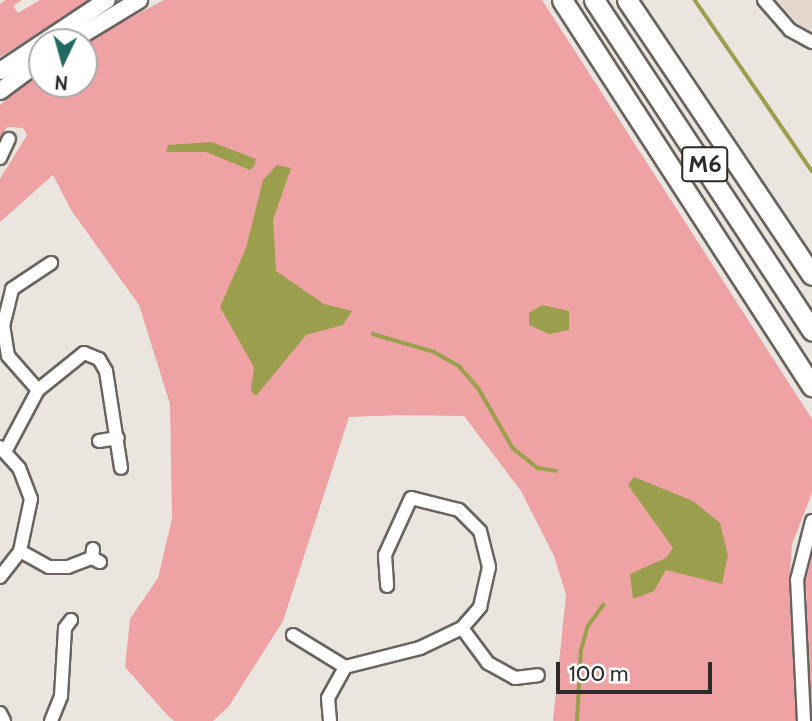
<!DOCTYPE html>
<html>
<head>
<meta charset="utf-8">
<style>
	body { margin:0 }
	#map { position:relative; width:812px; height:721px; overflow:hidden; background:#ebe5df; font-family:Cabin,sans-serif }
	div>[style] { position:absolute }
	.built>* { inset:0; background:#e4d8ce }
	.green>* { inset:0; background:#eea2a3 }
	.water>* { inset:0; background:#9b9f4d }
	.stream>* { height:3.5px; margin:-1.75px; padding:0 1.75px; transform-origin:1.75px; border-radius:1.75px; background:#9b9f4d }
	.roads { filter:drop-shadow(2px 0 #69645f) drop-shadow(-2px 0 #69645f) drop-shadow(0 2px #69645f) drop-shadow(0 -2px #69645f) }
	.minor>* { height:12px; margin:-6px; padding:0 6px; transform-origin:6px; border-radius:6px; background:#fff }
	.major>* { height:16px; margin:-8px; padding:0 8px; transform-origin:8px; border-radius:8px; background:#fff }
	.highway>* { height:19px; margin:-9.5px; padding:0 9.5px; transform-origin:9.5px; border-radius:9.5px; background:#fff }
	span { translate:-50% -50%; white-space:nowrap; text-align:center; line-height:1.15; -webkit-text-stroke:5px #fff; paint-order:stroke }
	.shield-label span { padding:2px 5px; background:#fff; border:2px solid; border-radius:5px; -webkit-text-stroke-width:0 }
	.shield-label { font-size:24px; color:#2c2a28; font-weight:700 }
	.north { position:absolute; left:28px; top:28px; width:70px; height:70px; box-sizing:border-box; background:#fff; border:2px solid #abaaa9; border-radius:50%; rotate:185deg; font-size:19px; font-weight:700; line-height:28px; text-align:center; color:#2c2a28 }
	.north::after { content:''; display:block; margin:auto; width:24px; height:32px; background:#226a5f; clip-path:polygon(50% 0,100% 100%,50% 72%,0 100%) }
	.scale { position:absolute; left:556px; top:662px; width:156px; height:32px; box-sizing:border-box; border:4px solid #2c2a28; border-top:0; padding-left:9px; font-size:21px; line-height:24px; white-space:nowrap; color:#2c2a28; -webkit-text-stroke:5px #fff; paint-order:stroke }
</style>
</head>
<body>
<div id="map">
	<div class="built">
		<div style="clip-path:polygon(777px 0,812px 0,812px 34px,802px 28px)"></div>
	</div>
	<div class="green">
		<div style="clip-path:polygon(5px 0,22px 0,13px 6px,18px 13px,40px 0,92px 0,0 57px,0 4px)"></div>
		<div style="clip-path:polygon(164px 0,542px 0,812px 419px,812px 493px,792px 544px,789px 588px,794px 674px,809px 680px,806px 580px,812px 555px,812px 721px,553px 721px,566px 595px,554px 556px,521px 491px,464px 416px,403px 415px,349px 417px,283px 621px,229px 706px,213px 721px,174px 721px,168px 716px,125px 667px,130px 619px,158px 578px,172px 519px,170px 404px,139px 305px,71px 210px,53px 175px,0 222px,0 179px,27px 135px,23px 128px,7px 127px,0 138px,0 105px,42px 70px,42px 84px,84px 84px,84px 42px)"></div>
	</div>
	<div class="water">
		<div style="clip-path:polygon(211px 142px,256px 159px,254px 166px,250px 170px,206px 152px,166px 152px,168px 145px)"></div>
		<div style="clip-path:polygon(277px 165px,291px 168px,273px 220px,276px 271px,324px 304px,352px 311px,343px 325px,306px 335px,256px 396px,251px 391px,254px 367px,220px 307px,246px 248px,263px 180px)"></div>
		<div style="clip-path:polygon(542px 305px,569px 311px,569px 330px,549px 334px,529px 325px,529px 313px)"></div>
		<div style="clip-path:polygon(634px 477px,693px 501px,720px 523px,728px 555px,722px 584px,666px 570px,654px 591px,633px 599px,630px 574px,666px 558px,673px 548px,628px 485px)"></div>
	</div>
	<div class="stream">
		<div style="left:695px;top:0;width:207px;rotate:55.6deg"></div>
		<div style="left:373px;top:334px;width:64px;rotate:16.4deg"></div>
		<div style="left:434px;top:352px;width:29px;rotate:29deg"></div>
		<div style="left:459px;top:366px;width:30px;rotate:49deg"></div>
		<div style="left:479px;top:389px;width:68px;rotate:60deg"></div>
		<div style="left:513px;top:448px;width:32px;rotate:39deg"></div>
		<div style="left:538px;top:468px;width:18px;rotate:9deg"></div>
		<div style="left:577px;top:721px;width:71px;rotate:-86.8deg"></div>
		<div style="left:581px;top:650px;width:25px;rotate:-74deg"></div>
		<div style="left:588px;top:626px;width:26px;rotate:-54deg"></div>
	</div>
	<div class="roads">
		<div class="minor">
			<div style="left:764px;top:0;width:40px;rotate:49deg"></div>
			<div style="left:790px;top:30px;width:25px;rotate:29deg"></div>
			<div style="left:0;top:158px;width:21px;rotate:-65deg"></div>
			<div style="left:38px;top:390px;width:45px;rotate:-131.4deg"></div>
			<div style="left:8px;top:356px;width:30px;rotate:-99deg"></div>
			<div style="left:3px;top:326px;width:38px;rotate:-76deg"></div>
			<div style="left:12px;top:289px;width:47px;rotate:-33.7deg"></div>
			<div style="left:99px;top:441px;width:19px;rotate:-9deg"></div>
			<div style="left:5px;top:452px;width:70px;rotate:-62deg"></div>
			<div style="left:38px;top:390px;width:59px;rotate:-38.8deg"></div>
			<div style="left:84px;top:353px;width:16px;rotate:22deg"></div>
			<div style="left:99px;top:359px;width:14px;rotate:60deg"></div>
			<div style="left:106px;top:371px;width:98px;rotate:81.2deg"></div>
			<div style="left:93px;top:549px;width:9px;rotate:96deg"></div>
			<div style="left:92px;top:558px;width:9px;rotate:27deg"></div>
			<div style="left:20px;top:551px;width:33px;rotate:29deg"></div>
			<div style="left:49px;top:567px;width:19px"></div>
			<div style="left:68px;top:567px;width:26px;rotate:-21deg"></div>
			<div style="left:0;top:577px;width:33px;rotate:-52deg"></div>
			<div style="left:20px;top:551px;width:53px;rotate:-78.1deg"></div>
			<div style="left:31px;top:499px;width:33px;rotate:-111deg"></div>
			<div style="left:19px;top:468px;width:28px;rotate:-132deg"></div>
			<div style="left:462px;top:628px;width:44px;rotate:53.4deg"></div>
			<div style="left:488px;top:663px;width:31px;rotate:29deg"></div>
			<div style="left:515px;top:678px;width:23px;rotate:-7deg"></div>
			<div style="left:293px;top:635px;width:61px;rotate:31.6deg"></div>
			<div style="left:0;top:713px;width:9px;rotate:63deg"></div>
			<div style="left:51px;top:721px;width:27px;rotate:-68deg"></div>
			<div style="left:61px;top:696px;width:68px;rotate:-86.6deg"></div>
			<div style="left:65px;top:628px;width:10px;rotate:-53deg"></div>
			<div style="left:330px;top:721px;width:23px;rotate:-95deg"></div>
			<div style="left:328px;top:698px;width:35px;rotate:-61deg"></div>
			<div style="left:345px;top:667px;width:77px;rotate:-14.2deg"></div>
			<div style="left:420px;top:648px;width:47px;rotate:-25.5deg"></div>
			<div style="left:462px;top:628px;width:28px;rotate:-49deg"></div>
			<div style="left:480px;top:607px;width:41px;rotate:-77.3deg"></div>
			<div style="left:489px;top:567px;width:37px;rotate:-104deg"></div>
			<div style="left:480px;top:531px;width:30px;rotate:-135deg"></div>
			<div style="left:459px;top:510px;width:49px;rotate:-166deg"></div>
			<div style="left:411px;top:498px;width:63px;rotate:114.5deg"></div>
			<div style="left:385px;top:555px;width:31px;rotate:86deg"></div>
			<div style="left:804px;top:721px;width:141px;rotate:-92.8deg"></div>
			<div style="left:797px;top:580px;width:61px;rotate:-75.7deg"></div>
		</div>
		<div class="major">
			<div style="left:70px;top:42px;width:81px;rotate:-31.3deg"></div>
			<div style="left:0;top:71px;width:128px;rotate:-33.6deg"></div>
			<div style="left:0;top:91px;width:52px;rotate:-36.4deg"></div>
		</div>
		<div class="highway">
			<div style="left:562px;top:0;width:460px;rotate:57.1deg"></div>
			<div style="left:594px;top:0;width:396px;rotate:56.6deg"></div>
			<div style="left:627px;top:0;width:331px;rotate:56.1deg"></div>
		</div>
	</div>
	<div class="shield-label">
		<span style="left:705px;top:164px">M6</span>
	</div>
	<div class="north">N</div>
	<div class="scale">100 m</div>
</div>
</body>
</html>
